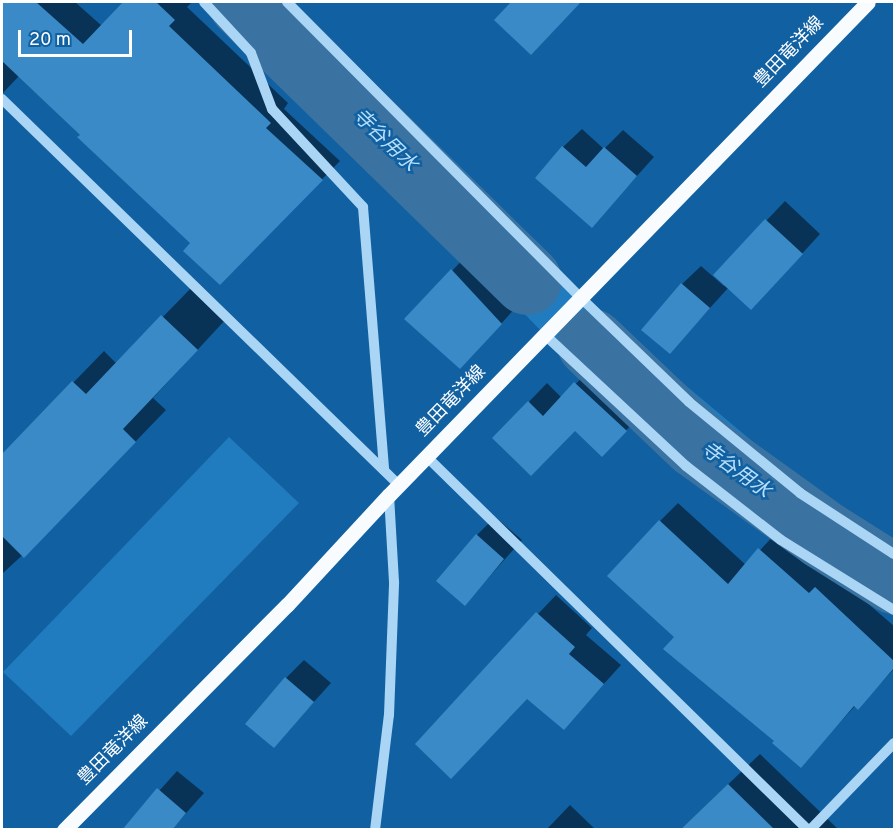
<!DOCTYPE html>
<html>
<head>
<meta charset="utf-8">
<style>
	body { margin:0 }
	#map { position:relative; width:896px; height:831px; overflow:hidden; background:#1161a2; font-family:Overpass,"Noto Sans JP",sans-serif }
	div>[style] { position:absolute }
	.green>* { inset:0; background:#207bbf }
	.shadow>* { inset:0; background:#0007 }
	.river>* { height:69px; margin:-34.5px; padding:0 34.5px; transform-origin:34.5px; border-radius:34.5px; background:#3a73a1 }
	.building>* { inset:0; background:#3a8ac8 }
	.minor>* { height:10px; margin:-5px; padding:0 5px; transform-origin:5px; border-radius:5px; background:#aad5f5 }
	.major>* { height:15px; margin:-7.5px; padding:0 7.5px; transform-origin:7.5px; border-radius:7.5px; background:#f9fcff }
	span { translate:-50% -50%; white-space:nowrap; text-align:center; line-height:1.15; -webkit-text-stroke:5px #1161a2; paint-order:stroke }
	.street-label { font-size:18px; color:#fff }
	.water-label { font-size:20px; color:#b7dffb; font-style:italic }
	.frame { position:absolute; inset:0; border:3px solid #fff; pointer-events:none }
	.scale { position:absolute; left:18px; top:30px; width:114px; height:27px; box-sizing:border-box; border:3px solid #fff; border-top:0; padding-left:8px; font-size:18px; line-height:21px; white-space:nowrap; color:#fff; -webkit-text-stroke:4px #1161a2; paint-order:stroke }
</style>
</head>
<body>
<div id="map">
	<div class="green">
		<div style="clip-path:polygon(220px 2px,291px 2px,580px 297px,868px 538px,894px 550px,894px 603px,819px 564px,544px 334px)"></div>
		<div style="clip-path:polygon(229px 437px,299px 503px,71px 736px,3px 672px)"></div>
	</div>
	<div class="shadow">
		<div style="clip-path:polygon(2px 2px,75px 2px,102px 26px,125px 2px,192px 2px,187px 7px,288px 103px,284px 109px,340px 161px,220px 283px,192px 243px,19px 76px,2px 94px)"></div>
		<div style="clip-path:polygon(513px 2px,580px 2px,549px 34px,496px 20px)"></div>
		<div style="clip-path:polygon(582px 129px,604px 149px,623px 130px,654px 157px,592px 226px,563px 147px)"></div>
		<div style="clip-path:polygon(785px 201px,820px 234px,770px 289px,729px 287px,670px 352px,682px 284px,701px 266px,724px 286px,726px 284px,715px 275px)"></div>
		<div style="clip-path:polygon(470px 252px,519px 304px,478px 349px,406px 319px)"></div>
		<div style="clip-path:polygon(193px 286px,227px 318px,153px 398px,166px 410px,55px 525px,2px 574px,2px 456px,104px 351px,117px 364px)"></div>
		<div style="clip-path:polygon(594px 365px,644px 411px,621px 436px,575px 429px,494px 438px,547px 383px,562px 398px)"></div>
		<div style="clip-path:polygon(678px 503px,746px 565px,778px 531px,828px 575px,860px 592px,858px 595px,894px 626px,894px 669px,858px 708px,855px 706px,801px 765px,676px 637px,660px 521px)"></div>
		<div style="clip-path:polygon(495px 517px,522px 540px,465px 604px,477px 535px)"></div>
		<div style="clip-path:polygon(556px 595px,592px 628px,586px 635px,621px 665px,564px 728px,527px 697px,538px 614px)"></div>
		<div style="clip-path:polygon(304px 660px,331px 683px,274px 746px,286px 678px)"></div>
		<div style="clip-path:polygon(760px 754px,839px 830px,680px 830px)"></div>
		<div style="clip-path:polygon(177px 771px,204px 793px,171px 830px,124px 830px)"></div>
		<div style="clip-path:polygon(570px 805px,596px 830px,546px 830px)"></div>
	</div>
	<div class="river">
		<div style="left:242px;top:2px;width:398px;rotate:44.3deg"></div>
		<div style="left:591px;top:343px;width:145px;rotate:43.6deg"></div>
		<div style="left:696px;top:443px;width:158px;rotate:35.7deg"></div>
		<div style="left:824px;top:535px;width:83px;rotate:32.2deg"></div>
	</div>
	<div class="building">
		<div style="clip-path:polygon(2px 2px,36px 2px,83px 44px,123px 2px,156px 2px,175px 20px,169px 26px,271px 123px,266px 128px,323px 180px,220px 285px,183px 251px,190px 243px,77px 137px,80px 135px,2px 61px)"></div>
		<div style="clip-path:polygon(511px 2px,581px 2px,531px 55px,494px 20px)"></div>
		<div style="clip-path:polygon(562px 146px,586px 167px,604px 147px,637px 176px,592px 228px,535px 178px)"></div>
		<div style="clip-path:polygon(765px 219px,803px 254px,751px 310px,713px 275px)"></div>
		<div style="clip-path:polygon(451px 269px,502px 324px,460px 369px,404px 319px)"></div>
		<div style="clip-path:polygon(681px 283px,710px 308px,670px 354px,641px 330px)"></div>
		<div style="clip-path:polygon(161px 315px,198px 350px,123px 429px,136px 442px,24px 558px,2px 536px,2px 454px,72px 381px,86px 394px)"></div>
		<div style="clip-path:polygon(574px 382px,627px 431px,602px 457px,575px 431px,531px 476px,492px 438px,528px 401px,543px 416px)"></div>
		<div style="clip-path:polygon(659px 520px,728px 584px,758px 548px,809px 593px,815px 587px,894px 661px,894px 668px,858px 710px,854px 706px,801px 768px,772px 743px,774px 741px,663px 649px,674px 637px,607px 576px)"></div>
		<div style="clip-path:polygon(476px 534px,504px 559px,465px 606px,436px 581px)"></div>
		<div style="clip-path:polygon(536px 612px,575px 647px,569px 654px,604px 684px,564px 730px,527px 699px,451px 779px,415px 744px)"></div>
		<div style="clip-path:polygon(285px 677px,314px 702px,274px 748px,245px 724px)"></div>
		<div style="clip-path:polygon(728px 784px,775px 830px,680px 830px)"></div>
		<div style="clip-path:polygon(157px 788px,186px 813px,172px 830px,122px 830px)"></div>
	</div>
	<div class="minor">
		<div style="left:204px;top:2px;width:69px;rotate:47.3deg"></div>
		<div style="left:251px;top:53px;width:60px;rotate:69.4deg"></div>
		<div style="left:272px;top:109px;width:134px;rotate:47.1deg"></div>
		<div style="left:363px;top:207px;width:264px;rotate:85.4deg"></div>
		<div style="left:287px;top:2px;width:416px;rotate:45.2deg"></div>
		<div style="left:580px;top:297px;width:151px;rotate:43.9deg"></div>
		<div style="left:689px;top:402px;width:144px;rotate:39.3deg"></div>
		<div style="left:800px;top:493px;width:112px;rotate:33deg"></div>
		<div style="left:2px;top:99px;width:554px;rotate:44.2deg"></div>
		<div style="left:544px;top:334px;width:194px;rotate:42.9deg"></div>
		<div style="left:686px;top:466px;width:120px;rotate:37.9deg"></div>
		<div style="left:781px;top:540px;width:133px;rotate:31.8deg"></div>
		<div style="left:427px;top:457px;width:533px;rotate:44.39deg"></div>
		<div style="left:375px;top:830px;width:116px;rotate:-83.1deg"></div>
		<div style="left:389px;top:715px;width:133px;rotate:-87.8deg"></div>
		<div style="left:394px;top:582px;width:87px;rotate:-93.3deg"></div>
		<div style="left:810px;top:830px;width:121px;rotate:-46deg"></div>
	</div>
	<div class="major">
		<div style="left:64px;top:830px;width:317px;rotate:-45.3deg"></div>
		<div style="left:287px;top:605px;width:150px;rotate:-47.2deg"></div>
		<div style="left:389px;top:495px;width:687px;rotate:-45.83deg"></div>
	</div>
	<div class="street-label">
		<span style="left:790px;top:53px;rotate:-46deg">豊田竜洋線</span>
		<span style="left:452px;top:402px;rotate:-46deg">豊田竜洋線</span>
		<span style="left:114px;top:751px;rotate:-45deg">豊田竜洋線</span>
	</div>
	<div class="water-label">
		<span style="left:384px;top:141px;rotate:44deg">寺谷用水</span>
		<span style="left:735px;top:471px;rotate:36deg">寺谷用水</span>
	</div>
	<div class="frame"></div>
	<div class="scale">20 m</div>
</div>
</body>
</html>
